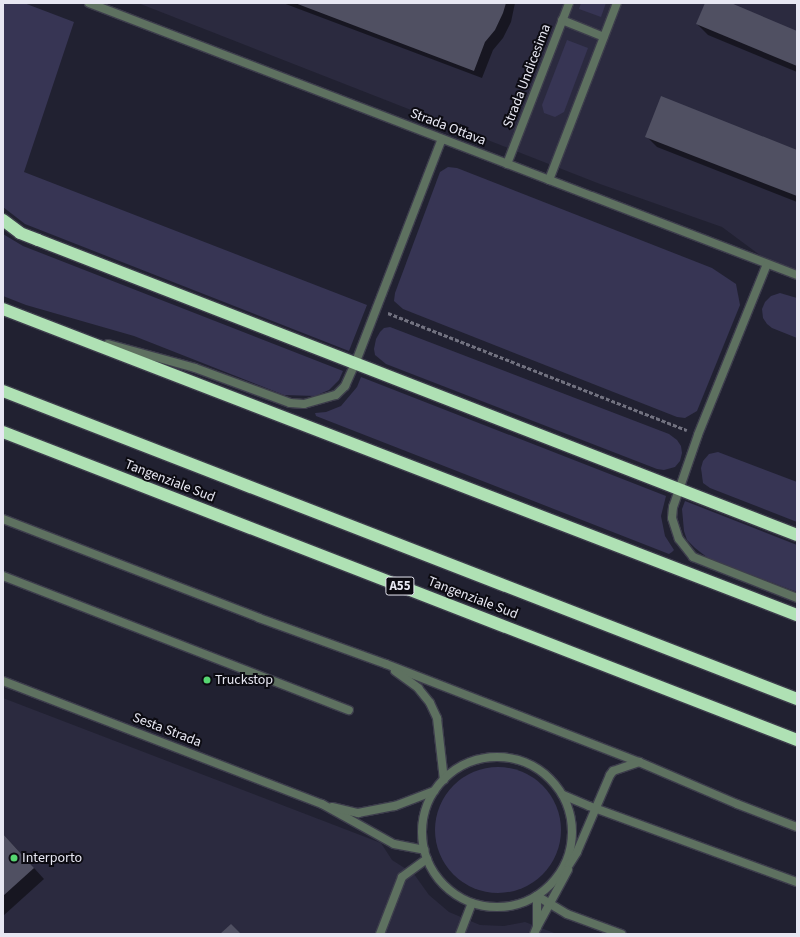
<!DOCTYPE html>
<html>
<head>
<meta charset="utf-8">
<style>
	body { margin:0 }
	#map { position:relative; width:800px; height:937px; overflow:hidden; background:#212131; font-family:"Source Sans 3",sans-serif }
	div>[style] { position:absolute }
	.built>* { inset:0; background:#2b2a3f }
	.green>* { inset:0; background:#373554 }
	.round { border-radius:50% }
	.shadow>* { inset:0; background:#0007 }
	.building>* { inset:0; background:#505062 }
	.path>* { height:2.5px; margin-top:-1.25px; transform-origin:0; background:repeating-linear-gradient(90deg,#727280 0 4px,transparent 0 6px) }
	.roads { filter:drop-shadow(1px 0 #3d3d4c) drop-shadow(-1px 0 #3d3d4c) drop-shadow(0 1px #3d3d4c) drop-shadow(0 -1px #3d3d4c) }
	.lane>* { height:8px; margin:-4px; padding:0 4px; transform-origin:4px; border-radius:4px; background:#5e7160 }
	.street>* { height:8px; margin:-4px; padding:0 4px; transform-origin:4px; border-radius:4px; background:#5e7160 }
	.street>.ring { margin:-4px; padding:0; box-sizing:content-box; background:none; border:8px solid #5e7160; border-radius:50% }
	.highway>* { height:12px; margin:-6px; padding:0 6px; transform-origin:6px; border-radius:6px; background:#afe1b4 }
	.dots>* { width:11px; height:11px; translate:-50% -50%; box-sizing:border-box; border:2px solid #0c0b12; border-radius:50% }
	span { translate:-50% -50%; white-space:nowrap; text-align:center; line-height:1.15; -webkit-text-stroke:4px #0c0b12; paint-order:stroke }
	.shield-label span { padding:1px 3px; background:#0c0b12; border:1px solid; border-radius:3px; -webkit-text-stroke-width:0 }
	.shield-label { font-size:13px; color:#e7e7f2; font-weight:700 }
	.street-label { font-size:14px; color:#e7e7f2 }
	.poi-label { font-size:14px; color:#e7e7f2 }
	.left { translate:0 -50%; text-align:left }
	.frame { position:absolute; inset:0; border:4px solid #e7e7f2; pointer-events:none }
</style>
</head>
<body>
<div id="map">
	<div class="built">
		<div style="clip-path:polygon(138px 3px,797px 3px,797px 276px,776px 267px,722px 227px,600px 184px)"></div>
		<div style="clip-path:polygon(3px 698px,381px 843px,392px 860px,414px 874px,429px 895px,449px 912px,480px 925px,504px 926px,525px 922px,557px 934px,3px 934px)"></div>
	</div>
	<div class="green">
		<div style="clip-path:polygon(3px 3px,24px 3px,74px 22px,24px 172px,367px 305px,349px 351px,25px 224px,3px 207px)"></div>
		<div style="clip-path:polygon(581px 3px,606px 3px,601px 17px,579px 9px)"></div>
		<div style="clip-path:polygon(567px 40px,588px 48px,564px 112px,555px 117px,544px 113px,542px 105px)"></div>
		<div style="clip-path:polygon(448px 167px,457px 168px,712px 268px,736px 284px,740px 305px,697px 411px,685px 418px,677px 417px,403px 309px,394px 301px,395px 293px,440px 172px)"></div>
		<div style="clip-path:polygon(3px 234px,23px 246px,343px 371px,339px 380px,329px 390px,315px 396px,284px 395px,134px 336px,26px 305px,3px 296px)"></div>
		<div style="clip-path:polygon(780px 293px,797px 298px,797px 338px,772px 328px,767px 324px,763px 318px,762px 309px,765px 302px,771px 296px)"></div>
		<div style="clip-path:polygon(390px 327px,669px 434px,677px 440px,681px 446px,682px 453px,680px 461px,675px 467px,664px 470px,657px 469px,386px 364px,375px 355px,374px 349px,376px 339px,380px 332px,384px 328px)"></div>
		<div style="clip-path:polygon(361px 377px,666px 496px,661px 516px,665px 536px,674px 550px,672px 552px,669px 554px,316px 416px,315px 413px,326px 412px,341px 406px,357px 387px)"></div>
		<div style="clip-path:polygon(718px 452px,797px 482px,797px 522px,710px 488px,703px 483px,701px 468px,703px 461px,709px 454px)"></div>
		<div style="clip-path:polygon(685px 501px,797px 545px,797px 592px,708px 558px,695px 548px,687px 540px,684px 531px,682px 509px)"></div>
		<div class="round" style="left:435px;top:767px;width:126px;height:126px"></div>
	</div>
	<div class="shadow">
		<div style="clip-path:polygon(283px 3px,515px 3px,511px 22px,503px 38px,493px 50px,482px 78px)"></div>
		<div style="clip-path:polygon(706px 3px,728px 3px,797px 32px,797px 72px,708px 35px,697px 24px)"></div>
		<div style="clip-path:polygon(646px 136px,797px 151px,797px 202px,657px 147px)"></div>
		<div style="clip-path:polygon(3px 834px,44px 879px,3px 916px)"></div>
	</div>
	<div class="building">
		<div style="clip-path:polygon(295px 3px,506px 3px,503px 13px,495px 30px,485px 42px,474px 71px)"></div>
		<div style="clip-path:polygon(705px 3px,731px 3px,797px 31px,797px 66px,696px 24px)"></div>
		<div style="clip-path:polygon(661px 96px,797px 150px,797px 196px,645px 137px)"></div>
		<div style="clip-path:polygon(3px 834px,34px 868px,3px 896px)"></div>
		<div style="clip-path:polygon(231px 924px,241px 934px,220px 934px)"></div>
	</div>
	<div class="path">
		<div style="left:388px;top:313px;width:321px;rotate:21.4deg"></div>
	</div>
	<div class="roads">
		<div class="lane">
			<div style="left:3px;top:576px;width:371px;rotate:21.2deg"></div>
		</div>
		<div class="street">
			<div style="left:89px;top:3px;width:758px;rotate:21.02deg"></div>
			<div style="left:562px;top:20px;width:45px;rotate:22deg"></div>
			<div style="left:507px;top:164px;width:173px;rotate:-68.9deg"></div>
			<div style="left:549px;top:180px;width:190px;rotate:-69deg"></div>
			<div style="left:767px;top:264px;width:184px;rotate:112deg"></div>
			<div style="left:698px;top:435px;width:76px;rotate:109.1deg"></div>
			<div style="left:673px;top:507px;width:11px;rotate:95deg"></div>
			<div style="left:672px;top:518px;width:22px;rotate:72deg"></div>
			<div style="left:679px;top:539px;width:23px;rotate:52deg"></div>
			<div style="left:693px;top:557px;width:112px;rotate:21.5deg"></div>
			<div style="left:108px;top:344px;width:90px;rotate:15.4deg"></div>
			<div style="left:195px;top:368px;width:101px;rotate:20.2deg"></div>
			<div style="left:290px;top:403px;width:14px;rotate:4deg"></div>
			<div style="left:304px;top:404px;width:33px;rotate:-16deg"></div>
			<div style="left:336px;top:395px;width:13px;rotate:-45deg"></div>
			<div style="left:345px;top:386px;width:24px;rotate:-66deg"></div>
			<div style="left:355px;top:364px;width:241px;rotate:-68.9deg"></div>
			<div style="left:3px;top:519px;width:274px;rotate:21.1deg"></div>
			<div style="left:259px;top:618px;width:135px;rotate:19.9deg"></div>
			<div style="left:386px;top:664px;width:271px;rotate:21.2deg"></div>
			<div style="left:639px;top:762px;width:107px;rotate:23.2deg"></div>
			<div style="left:737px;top:804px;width:64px;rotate:21deg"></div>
			<div style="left:395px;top:671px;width:29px;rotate:36deg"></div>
			<div style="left:418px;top:688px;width:19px;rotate:51deg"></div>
			<div style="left:430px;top:703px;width:17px;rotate:65deg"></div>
			<div style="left:437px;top:718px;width:62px;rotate:83.6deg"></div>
			<div style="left:3px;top:681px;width:342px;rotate:21.1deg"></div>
			<div style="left:322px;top:804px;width:82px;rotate:29.1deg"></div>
			<div style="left:394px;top:844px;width:31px;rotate:11deg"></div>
			<div class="ring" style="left:422px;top:757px;width:142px;height:142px"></div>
			<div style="left:563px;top:795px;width:28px;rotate:23deg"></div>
			<div style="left:589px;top:806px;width:221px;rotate:20.1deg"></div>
			<div style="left:332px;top:807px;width:27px;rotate:13deg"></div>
			<div style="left:358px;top:813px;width:38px;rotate:-11deg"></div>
			<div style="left:395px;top:806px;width:42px;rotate:-21deg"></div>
			<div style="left:569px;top:865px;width:15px;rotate:-58deg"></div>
			<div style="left:577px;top:852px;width:84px;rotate:-66.8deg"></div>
			<div style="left:610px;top:775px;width:5px;rotate:-53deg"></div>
			<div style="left:613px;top:771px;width:28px;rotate:-19deg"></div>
			<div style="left:537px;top:896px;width:35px;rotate:31deg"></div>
			<div style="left:567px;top:914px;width:58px;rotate:20.3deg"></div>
			<div style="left:537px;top:927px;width:65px;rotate:-61.5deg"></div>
			<div style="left:380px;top:934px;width:61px;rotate:-68.9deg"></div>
			<div style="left:402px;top:877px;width:31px;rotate:-36deg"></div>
			<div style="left:460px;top:934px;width:33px;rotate:-69deg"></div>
			<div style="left:534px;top:934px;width:8px;rotate:-67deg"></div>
			<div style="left:537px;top:927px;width:31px;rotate:-90deg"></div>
		</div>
		<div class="highway">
			<div style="left:3px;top:220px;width:21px;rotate:37deg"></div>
			<div style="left:20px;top:233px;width:19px;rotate:21deg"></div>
			<div style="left:38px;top:240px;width:814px;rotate:21.24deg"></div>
			<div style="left:3px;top:309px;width:851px;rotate:21.08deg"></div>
			<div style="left:3px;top:391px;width:852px;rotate:21.2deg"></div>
			<div style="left:3px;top:432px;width:852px;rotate:21.2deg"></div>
		</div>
	</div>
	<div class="dots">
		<div style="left:207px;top:680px;background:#56d671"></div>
		<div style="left:14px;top:858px;background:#56d671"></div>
	</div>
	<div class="shield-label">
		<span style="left:400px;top:586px">A55</span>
	</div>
	<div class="street-label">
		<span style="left:527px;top:76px;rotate:-69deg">Strada Undicesima</span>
		<span style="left:448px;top:127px;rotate:21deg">Strada Ottava</span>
		<span style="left:170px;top:481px;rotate:21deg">Tangenziale Sud</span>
		<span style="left:473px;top:598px;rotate:21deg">Tangenziale Sud</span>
		<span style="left:167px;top:730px;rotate:21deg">Sesta Strada</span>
	</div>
	<div class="poi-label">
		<span class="left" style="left:215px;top:680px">Truckstop</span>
		<span class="left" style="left:22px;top:858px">Interporto</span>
	</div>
	<div class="frame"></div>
</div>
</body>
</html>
